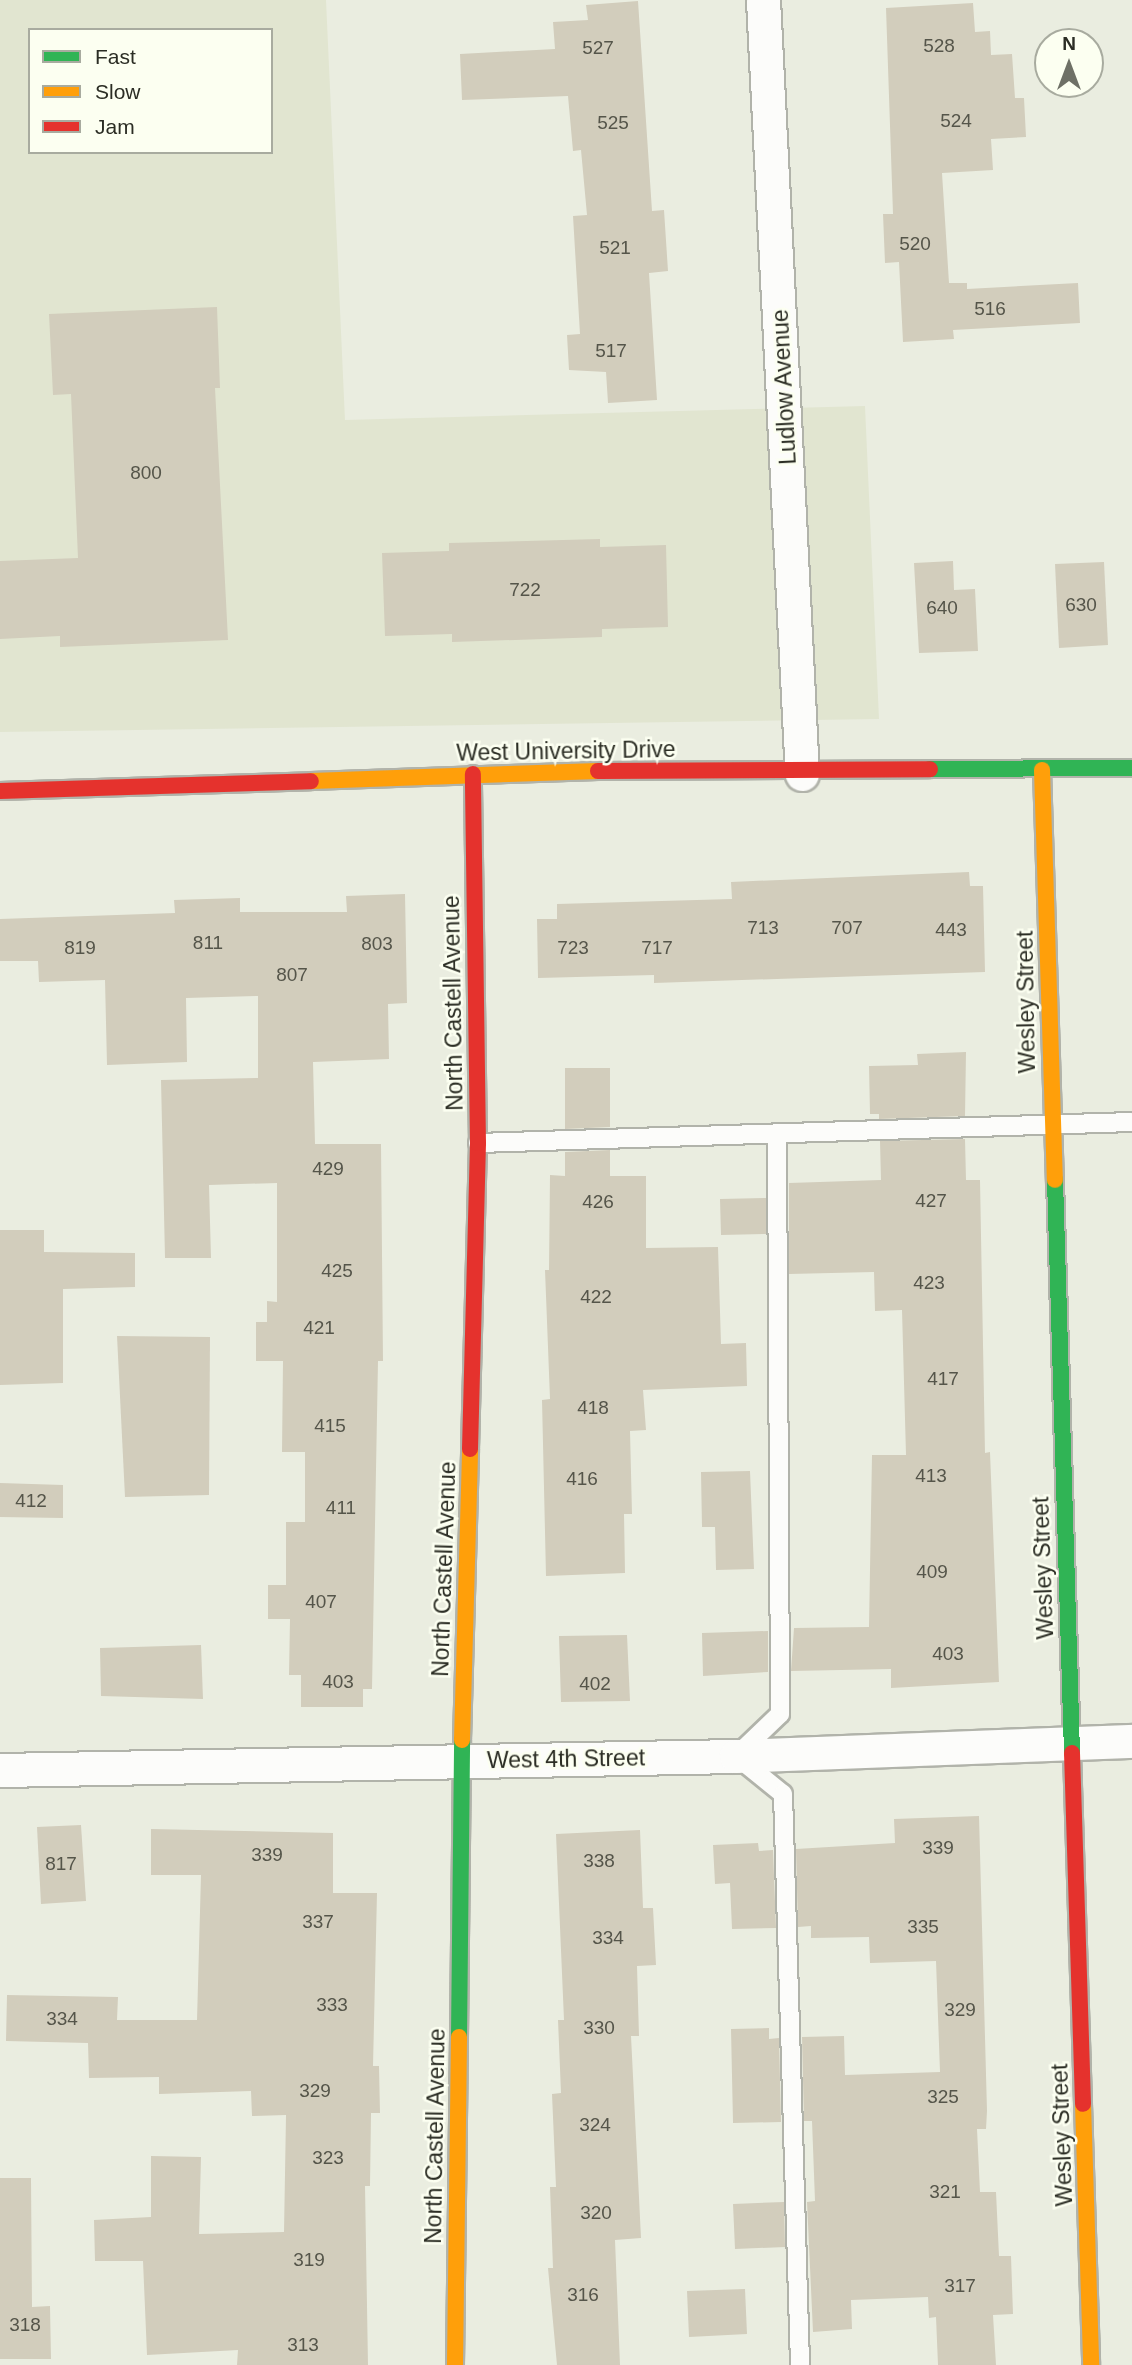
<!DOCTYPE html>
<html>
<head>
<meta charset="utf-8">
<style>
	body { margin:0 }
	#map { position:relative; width:1132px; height:2365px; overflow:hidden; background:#eaede0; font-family:Helvetica,sans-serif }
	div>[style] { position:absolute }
	.built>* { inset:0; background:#e1e5d0 }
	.building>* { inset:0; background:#d2cdbc }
	.roads { filter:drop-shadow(2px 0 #b1b3aa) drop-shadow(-2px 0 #b1b3aa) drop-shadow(0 2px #b1b3aa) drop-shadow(0 -2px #b1b3aa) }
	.lane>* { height:18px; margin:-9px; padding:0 9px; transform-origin:9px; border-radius:9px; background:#fcfcfa }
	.street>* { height:33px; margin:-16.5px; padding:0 16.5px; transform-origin:16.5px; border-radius:16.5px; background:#fcfcfa }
	.fast>* { height:16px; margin:-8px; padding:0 8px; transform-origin:8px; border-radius:8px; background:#30b455 }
	.slow>* { height:16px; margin:-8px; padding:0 8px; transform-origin:8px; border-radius:8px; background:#ff9f0a }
	.jam>* { height:16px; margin:-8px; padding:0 8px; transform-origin:8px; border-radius:8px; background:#e5322d }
	span { translate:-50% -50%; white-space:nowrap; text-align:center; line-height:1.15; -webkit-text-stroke:5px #fcfff1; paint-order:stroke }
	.number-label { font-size:19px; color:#55554a }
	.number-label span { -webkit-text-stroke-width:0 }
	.street-label { font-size:23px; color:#2b2d24 }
	.legend { position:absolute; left:28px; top:28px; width:245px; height:126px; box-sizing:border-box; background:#fcfff1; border:2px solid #a8ab9f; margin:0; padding:9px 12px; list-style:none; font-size:21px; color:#2b2d24 }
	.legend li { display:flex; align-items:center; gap:14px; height:35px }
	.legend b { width:35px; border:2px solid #a8ab9f }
	.north { position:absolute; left:1034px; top:28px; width:70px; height:70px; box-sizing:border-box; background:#fcfff1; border:2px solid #a8ab9f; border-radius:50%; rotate:0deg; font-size:19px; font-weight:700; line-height:28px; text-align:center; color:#2b2d24 }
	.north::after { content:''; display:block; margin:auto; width:24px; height:32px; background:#6e7066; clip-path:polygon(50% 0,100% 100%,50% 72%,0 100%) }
</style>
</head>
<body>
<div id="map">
	<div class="built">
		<div style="clip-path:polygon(evenodd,0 0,326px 0,345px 420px,865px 406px,879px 719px,0 732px,0 0,30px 30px,271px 30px,271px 152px,30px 152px,30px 30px)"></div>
	</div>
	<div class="building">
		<div style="clip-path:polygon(638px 1px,652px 211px,664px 210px,668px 271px,649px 273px,657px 400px,608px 403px,606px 372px,569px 370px,567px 335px,580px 334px,573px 216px,587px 215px,581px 150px,573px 151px,568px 96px,462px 100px,460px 54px,555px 49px,553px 22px,588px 20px,586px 5px)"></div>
		<div style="clip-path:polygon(973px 3px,975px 32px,990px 31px,991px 55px,1012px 54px,1015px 98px,1024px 98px,1026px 137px,991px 139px,993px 170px,942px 173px,949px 283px,967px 283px,967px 289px,1078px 283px,1080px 323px,953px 330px,954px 339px,903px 342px,899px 262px,885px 263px,883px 214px,893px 214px,886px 8px)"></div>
		<div style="clip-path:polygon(217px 307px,220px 388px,215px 388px,228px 640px,60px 647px,60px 636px,0 639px,0 561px,78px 558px,71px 394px,53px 395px,49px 314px)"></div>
		<div style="clip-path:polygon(600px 539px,600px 547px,666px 545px,668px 627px,602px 629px,602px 637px,452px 642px,452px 634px,385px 636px,382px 553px,449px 551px,449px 543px)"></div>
		<div style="clip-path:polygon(953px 561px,954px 590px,975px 589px,978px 651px,919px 653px,914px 563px)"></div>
		<div style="clip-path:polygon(1104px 562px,1108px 645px,1059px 648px,1055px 564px)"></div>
		<div style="clip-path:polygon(969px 872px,970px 886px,983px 886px,985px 972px,654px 983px,654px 975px,538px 978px,537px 919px,557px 919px,557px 904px,732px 899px,731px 882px)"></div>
		<div style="clip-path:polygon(405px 894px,407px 1003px,388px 1004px,389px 1059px,313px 1062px,315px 1144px,381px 1144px,383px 1361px,378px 1361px,372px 1689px,363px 1689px,363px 1707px,301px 1707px,301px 1675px,289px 1675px,290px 1619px,268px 1619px,268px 1585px,286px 1585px,286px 1522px,305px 1522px,305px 1452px,282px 1452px,283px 1361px,256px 1361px,256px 1322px,267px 1322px,267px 1301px,277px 1302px,277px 1183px,209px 1185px,211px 1258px,165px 1258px,161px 1080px,258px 1078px,258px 996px,186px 998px,187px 1062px,107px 1065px,105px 980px,39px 982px,38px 961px,0 961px,0 919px,175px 913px,174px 900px,240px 898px,240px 912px,347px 912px,346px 896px)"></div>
		<div style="clip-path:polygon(966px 1052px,965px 1116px,879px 1119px,879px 1114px,870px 1114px,869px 1066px,918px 1065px,917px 1054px)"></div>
		<div style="clip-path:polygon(565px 1068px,610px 1068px,610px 1127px,565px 1129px)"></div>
		<div style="clip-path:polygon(965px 1139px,966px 1180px,980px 1180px,985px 1453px,990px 1452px,999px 1682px,891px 1688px,891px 1669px,791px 1671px,794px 1628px,869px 1627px,872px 1455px,906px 1455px,902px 1310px,875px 1311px,874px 1272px,789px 1274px,789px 1183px,881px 1180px,880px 1141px)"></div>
		<div style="clip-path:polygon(610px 1150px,610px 1176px,646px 1176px,646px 1248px,718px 1247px,721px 1344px,746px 1343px,747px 1386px,643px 1390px,646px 1430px,630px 1431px,632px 1514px,624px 1514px,625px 1573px,546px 1576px,542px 1400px,550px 1399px,545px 1270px,549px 1270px,550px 1175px,565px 1176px,565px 1152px)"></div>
		<div style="clip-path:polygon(766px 1198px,766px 1234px,721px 1235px,720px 1199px)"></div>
		<div style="clip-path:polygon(0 1230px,44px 1230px,44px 1252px,135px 1253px,135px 1287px,63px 1289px,63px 1383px,0 1385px)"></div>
		<div style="clip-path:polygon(117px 1336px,210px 1337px,209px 1495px,125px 1497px)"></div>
		<div style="clip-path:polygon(750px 1471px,754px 1569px,716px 1570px,715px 1527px,702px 1527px,701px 1472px)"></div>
		<div style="clip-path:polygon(0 1483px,63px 1485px,63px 1518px,0 1517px)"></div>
		<div style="clip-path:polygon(768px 1631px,768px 1672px,703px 1676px,702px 1633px)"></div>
		<div style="clip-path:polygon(627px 1635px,630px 1701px,561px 1702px,559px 1636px)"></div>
		<div style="clip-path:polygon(201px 1645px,203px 1699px,101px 1696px,100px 1648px)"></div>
		<div style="clip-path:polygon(979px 1816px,987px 2111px,986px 2129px,977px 2129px,980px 2192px,996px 2192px,999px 2256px,1011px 2256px,1013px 2314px,993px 2315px,996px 2365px,938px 2365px,936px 2317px,929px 2318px,928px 2297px,851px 2300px,852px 2329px,813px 2332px,807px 2202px,815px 2201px,812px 2121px,804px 2121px,802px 2037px,844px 2036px,845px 2075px,940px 2072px,936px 1961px,870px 1963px,869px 1937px,811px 1938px,811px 1926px,798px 1927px,796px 1849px,895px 1843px,894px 1819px)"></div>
		<div style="clip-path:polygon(81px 1825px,86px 1901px,41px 1904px,37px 1827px)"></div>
		<div style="clip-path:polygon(151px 1829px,333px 1833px,333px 1893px,377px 1893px,373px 2066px,379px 2066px,380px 2113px,371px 2113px,370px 2186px,365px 2186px,368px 2365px,237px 2365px,238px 2350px,147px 2355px,143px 2261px,95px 2261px,94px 2220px,151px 2217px,151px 2156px,201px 2157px,199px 2234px,284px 2232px,286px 2115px,252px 2116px,251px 2091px,159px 2094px,159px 2077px,89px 2078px,88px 2043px,6px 2041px,7px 1995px,118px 1997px,117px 2020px,197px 2020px,201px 1875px,151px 1875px)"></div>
		<div style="clip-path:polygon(640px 1830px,643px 1908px,653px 1908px,656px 1965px,637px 1966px,639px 2036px,631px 2036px,641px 2238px,615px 2240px,620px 2365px,557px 2365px,548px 2268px,553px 2268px,550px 2187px,556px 2187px,552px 2094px,561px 2093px,558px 2020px,564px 2020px,556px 1834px)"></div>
		<div style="clip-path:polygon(758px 1843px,759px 1851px,773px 1850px,776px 1928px,732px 1929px,730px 1883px,715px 1884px,713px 1845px)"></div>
		<div style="clip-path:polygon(769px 2028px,769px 2039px,779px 2038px,781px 2122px,733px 2123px,731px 2029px)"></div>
		<div style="clip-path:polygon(0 2178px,31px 2178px,32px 2307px,50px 2306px,51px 2359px,0 2359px)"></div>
		<div style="clip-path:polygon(784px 2202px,785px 2247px,735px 2249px,733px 2204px)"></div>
		<div style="clip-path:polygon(745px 2289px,747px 2334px,689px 2337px,687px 2291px)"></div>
	</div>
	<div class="roads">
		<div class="lane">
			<div style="left:777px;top:1134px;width:580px;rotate:89.7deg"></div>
			<div style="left:780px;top:1714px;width:61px;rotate:136.3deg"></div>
			<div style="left:736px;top:1756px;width:60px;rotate:39deg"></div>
			<div style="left:783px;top:1794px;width:571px;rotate:88.29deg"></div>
			<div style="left:478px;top:1143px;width:654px;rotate:-1.84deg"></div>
		</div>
		<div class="street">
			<div style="left:763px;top:0;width:775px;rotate:87.12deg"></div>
			<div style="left:0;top:1770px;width:736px;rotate:-1.09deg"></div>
			<div style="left:736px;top:1756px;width:396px;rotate:-2.2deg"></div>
		</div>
		<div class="fast">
			<div style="left:930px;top:769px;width:202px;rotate:-0.3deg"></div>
			<div style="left:1055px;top:1180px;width:573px;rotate:88.3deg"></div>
			<div style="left:459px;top:2037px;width:297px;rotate:-89.4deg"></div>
		</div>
		<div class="slow">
			<div style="left:1042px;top:770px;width:410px;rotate:88.2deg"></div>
			<div style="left:311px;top:781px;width:287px;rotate:-2deg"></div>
			<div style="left:462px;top:1740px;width:291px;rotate:-88.4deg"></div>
			<div style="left:1083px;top:2104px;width:261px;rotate:88.2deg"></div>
			<div style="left:455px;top:2365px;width:328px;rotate:-89.3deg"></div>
		</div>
		<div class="jam">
			<div style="left:598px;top:771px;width:332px;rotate:-0.3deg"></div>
			<div style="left:0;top:791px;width:311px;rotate:-1.8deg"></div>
			<div style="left:470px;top:1449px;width:306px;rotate:-88.5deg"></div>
			<div style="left:478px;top:1143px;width:369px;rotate:-90.8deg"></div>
			<div style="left:1072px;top:1753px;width:351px;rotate:88.2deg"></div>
		</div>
	</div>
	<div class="number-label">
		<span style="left:939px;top:46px">528</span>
		<span style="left:598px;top:48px">527</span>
		<span style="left:956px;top:121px">524</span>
		<span style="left:613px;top:123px">525</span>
		<span style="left:915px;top:244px">520</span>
		<span style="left:615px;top:248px">521</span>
		<span style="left:990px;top:309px">516</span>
		<span style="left:611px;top:351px">517</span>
		<span style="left:146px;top:473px">800</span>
		<span style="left:525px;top:590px">722</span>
		<span style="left:1081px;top:605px">630</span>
		<span style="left:942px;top:608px">640</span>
		<span style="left:763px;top:928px">713</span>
		<span style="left:847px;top:928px">707</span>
		<span style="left:951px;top:930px">443</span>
		<span style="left:208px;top:943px">811</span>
		<span style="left:377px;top:944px">803</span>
		<span style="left:80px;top:948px">819</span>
		<span style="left:573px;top:948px">723</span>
		<span style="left:657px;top:948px">717</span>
		<span style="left:292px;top:975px">807</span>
		<span style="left:328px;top:1169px">429</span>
		<span style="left:931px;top:1201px">427</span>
		<span style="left:598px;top:1202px">426</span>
		<span style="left:337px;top:1271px">425</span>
		<span style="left:929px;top:1283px">423</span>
		<span style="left:596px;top:1297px">422</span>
		<span style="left:319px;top:1328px">421</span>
		<span style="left:943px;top:1379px">417</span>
		<span style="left:593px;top:1408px">418</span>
		<span style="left:330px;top:1426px">415</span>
		<span style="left:931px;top:1476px">413</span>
		<span style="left:582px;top:1479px">416</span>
		<span style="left:31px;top:1501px">412</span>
		<span style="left:341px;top:1508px">411</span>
		<span style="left:932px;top:1572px">409</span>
		<span style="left:321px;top:1602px">407</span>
		<span style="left:948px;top:1654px">403</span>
		<span style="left:338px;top:1682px">403</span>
		<span style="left:595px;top:1684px">402</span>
		<span style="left:938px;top:1848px">339</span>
		<span style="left:267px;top:1855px">339</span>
		<span style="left:599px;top:1861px">338</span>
		<span style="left:61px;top:1864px">817</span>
		<span style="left:318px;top:1922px">337</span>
		<span style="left:923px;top:1927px">335</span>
		<span style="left:608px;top:1938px">334</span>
		<span style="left:332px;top:2005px">333</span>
		<span style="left:960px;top:2010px">329</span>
		<span style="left:62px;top:2019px">334</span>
		<span style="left:599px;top:2028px">330</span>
		<span style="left:315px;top:2091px">329</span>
		<span style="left:943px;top:2097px">325</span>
		<span style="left:595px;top:2125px">324</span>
		<span style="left:328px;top:2158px">323</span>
		<span style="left:945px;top:2192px">321</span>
		<span style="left:596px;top:2213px">320</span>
		<span style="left:309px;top:2260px">319</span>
		<span style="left:960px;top:2286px">317</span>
		<span style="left:583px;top:2295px">316</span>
		<span style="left:25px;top:2325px">318</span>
		<span style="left:303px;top:2345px">313</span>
	</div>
	<div class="street-label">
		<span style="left:784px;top:387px;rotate:-93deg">Ludlow Avenue</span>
		<span style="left:566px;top:751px;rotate:-1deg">West University Drive</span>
		<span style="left:1026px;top:1002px;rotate:-91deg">Wesley Street</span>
		<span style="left:453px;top:1003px;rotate:-91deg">North Castell Avenue</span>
		<span style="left:1043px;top:1568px;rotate:-92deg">Wesley Street</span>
		<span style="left:444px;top:1569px;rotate:-88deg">North Castell Avenue</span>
		<span style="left:566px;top:1759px;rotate:-1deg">West 4th Street</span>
		<span style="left:1062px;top:2135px;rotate:-92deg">Wesley Street</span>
		<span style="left:435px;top:2136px;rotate:-89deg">North Castell Avenue</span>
	</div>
	<ul class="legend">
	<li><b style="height:9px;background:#30b455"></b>Fast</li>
	<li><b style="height:9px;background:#ff9f0a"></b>Slow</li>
	<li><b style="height:9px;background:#e5322d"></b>Jam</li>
	</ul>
	<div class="north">N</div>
</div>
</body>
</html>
